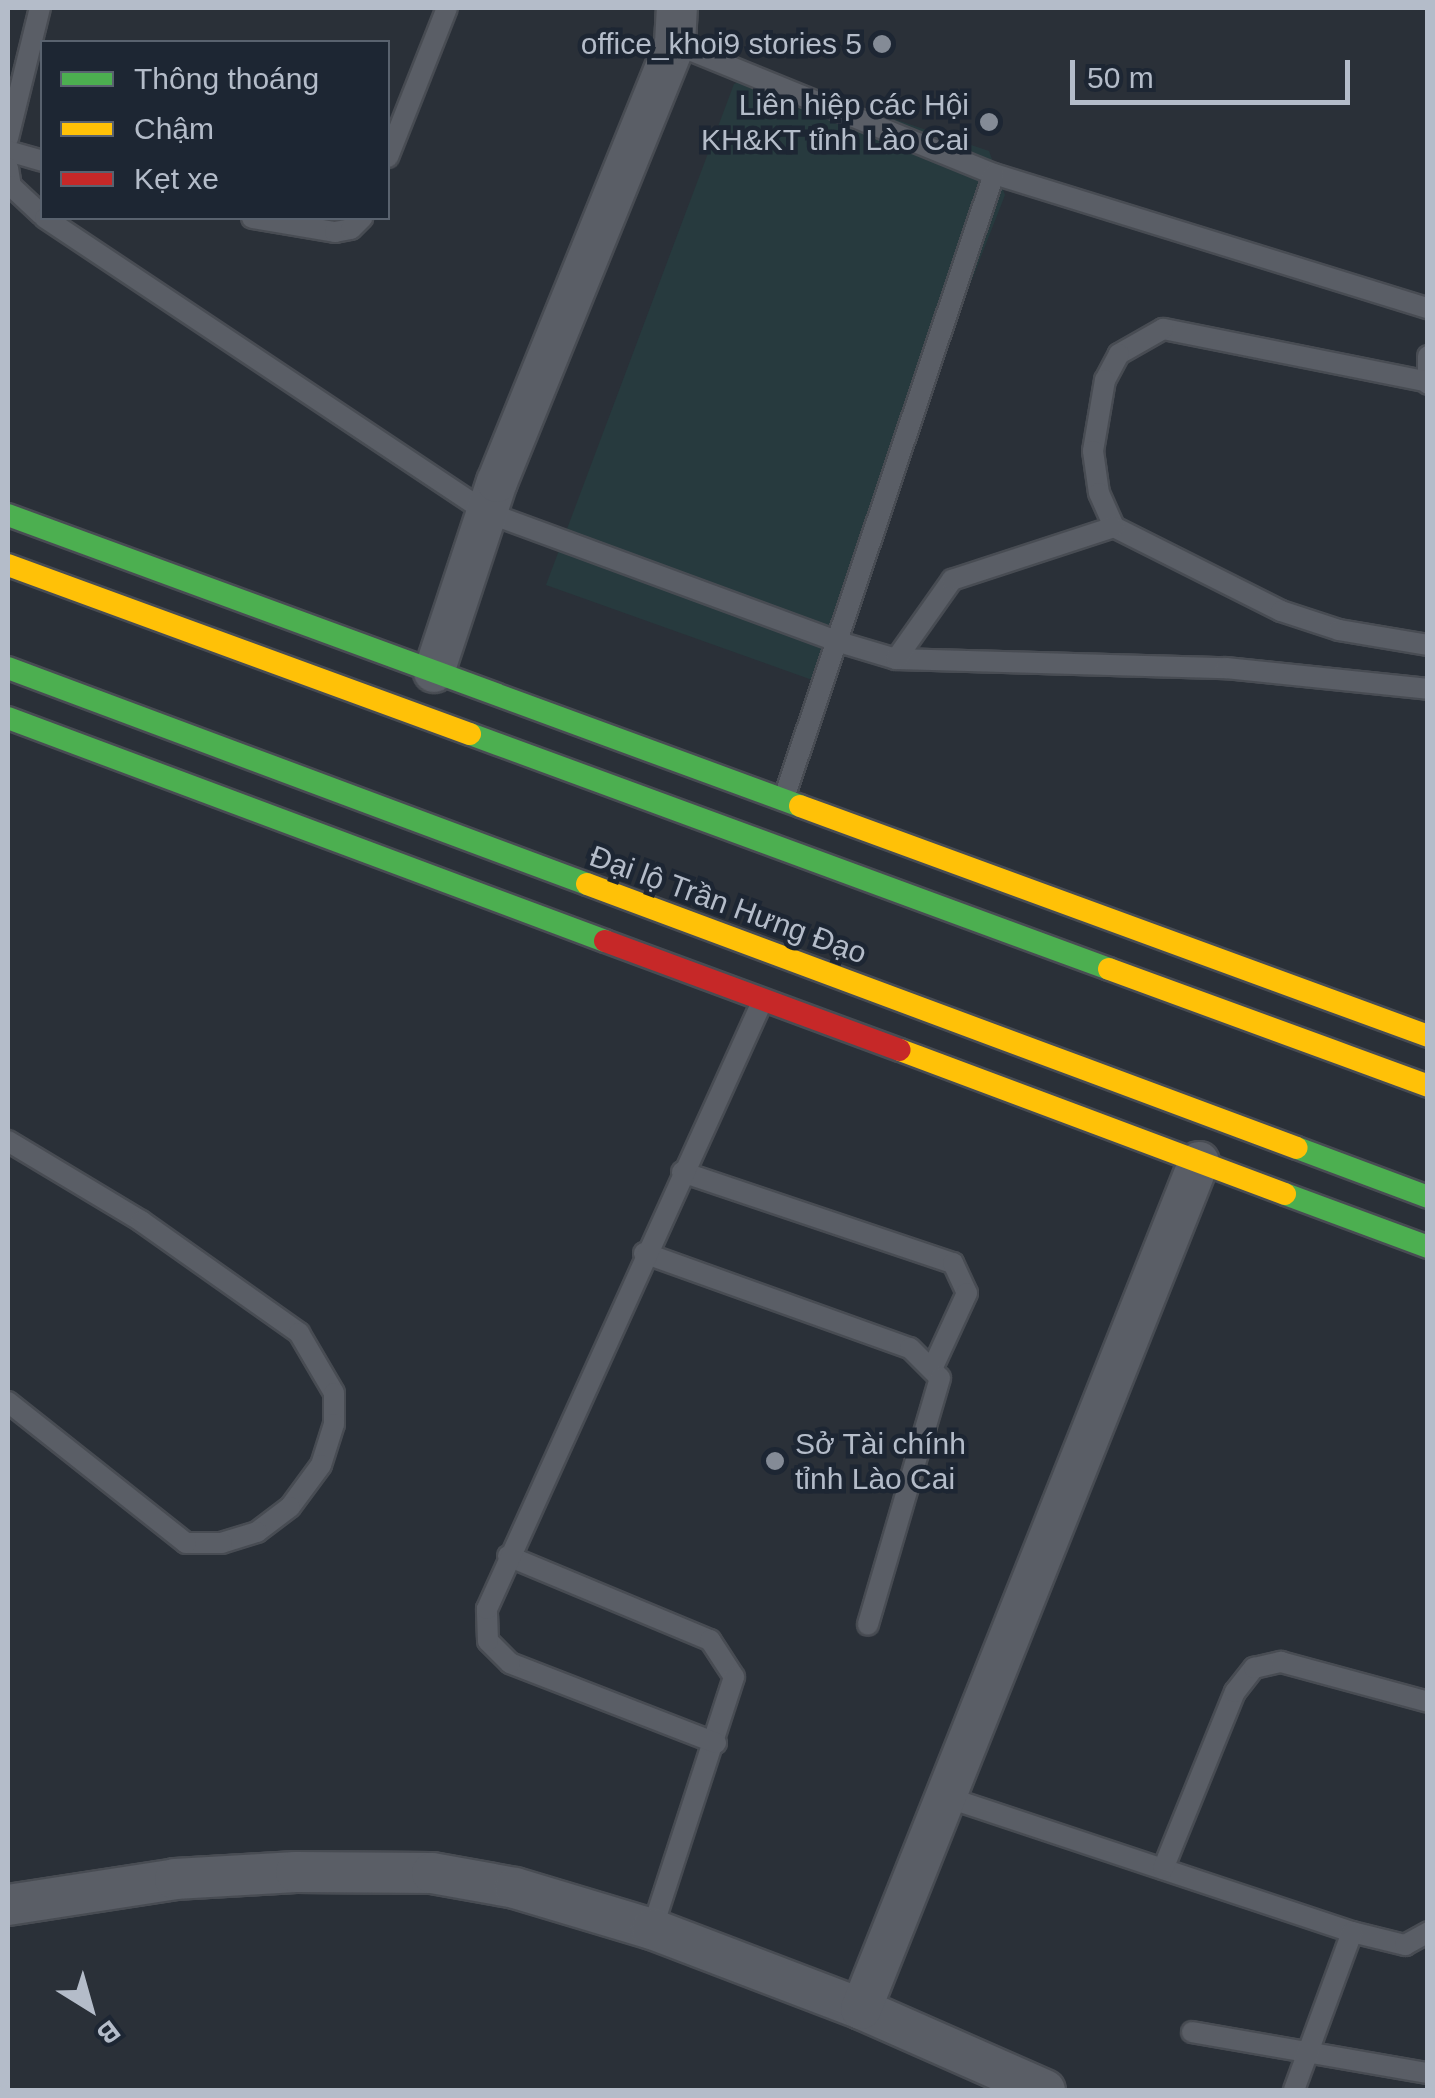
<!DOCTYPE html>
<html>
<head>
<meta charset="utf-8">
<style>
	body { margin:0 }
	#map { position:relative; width:1435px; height:2098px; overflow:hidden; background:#2a3038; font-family:Helvetica,sans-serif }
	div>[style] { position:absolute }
	.green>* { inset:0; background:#273a3e }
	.roads { filter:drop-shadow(2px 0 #484c53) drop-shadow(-2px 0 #484c53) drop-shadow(0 2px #484c53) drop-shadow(0 -2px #484c53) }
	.lane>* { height:20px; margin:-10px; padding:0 10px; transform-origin:10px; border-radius:10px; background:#5a5e66 }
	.street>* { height:40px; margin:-20px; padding:0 20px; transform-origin:20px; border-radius:20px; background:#5a5e66 }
	.fast>* { height:22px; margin:-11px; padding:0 11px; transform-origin:11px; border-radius:11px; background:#4caf50 }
	.slow>* { height:22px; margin:-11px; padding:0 11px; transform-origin:11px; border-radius:11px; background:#ffc107 }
	.jam>* { height:22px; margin:-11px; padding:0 11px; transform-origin:11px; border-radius:11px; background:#c62828 }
	.dots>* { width:28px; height:28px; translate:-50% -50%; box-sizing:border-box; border:5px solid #1d2633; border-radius:50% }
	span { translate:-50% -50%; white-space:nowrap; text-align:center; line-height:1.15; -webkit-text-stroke:9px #1d2633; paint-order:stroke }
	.poi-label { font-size:30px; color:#b4bcc9 }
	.right { translate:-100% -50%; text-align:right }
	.left { translate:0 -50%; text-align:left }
	.street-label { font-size:30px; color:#b4bcc9 }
	.frame { position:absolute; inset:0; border:10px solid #b4bcc9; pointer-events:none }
	.legend { position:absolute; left:40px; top:40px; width:350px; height:180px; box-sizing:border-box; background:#1d2633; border:2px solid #59626f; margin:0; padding:12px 18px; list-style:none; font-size:30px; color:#b4bcc9 }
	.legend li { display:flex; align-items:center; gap:20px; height:50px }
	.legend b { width:50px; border:2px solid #59626f }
	.north { position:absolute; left:40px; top:1958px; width:100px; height:100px; -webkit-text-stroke:8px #1d2633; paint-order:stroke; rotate:143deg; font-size:28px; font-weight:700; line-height:40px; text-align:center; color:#b4bcc9 }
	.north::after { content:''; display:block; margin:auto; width:35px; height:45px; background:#b4bcc9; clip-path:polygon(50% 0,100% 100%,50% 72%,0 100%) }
	.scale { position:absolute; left:1070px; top:60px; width:280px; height:45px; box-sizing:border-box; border:5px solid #b4bcc9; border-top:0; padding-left:12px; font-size:30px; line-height:35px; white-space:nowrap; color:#b4bcc9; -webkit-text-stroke:8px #1d2633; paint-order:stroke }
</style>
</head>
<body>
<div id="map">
	<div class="green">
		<div style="clip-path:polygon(757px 73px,989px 151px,1005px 195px,815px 681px,546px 585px,734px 84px)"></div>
	</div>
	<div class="roads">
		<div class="lane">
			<div style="left:675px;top:44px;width:344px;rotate:22.2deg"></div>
			<div style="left:994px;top:174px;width:454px;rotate:17.2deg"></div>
			<div style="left:8px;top:138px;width:134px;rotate:-76.2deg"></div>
			<div style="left:8px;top:151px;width:35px;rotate:16deg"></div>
			<div style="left:388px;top:157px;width:160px;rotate:-68.4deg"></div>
			<div style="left:8px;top:168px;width:18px;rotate:81deg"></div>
			<div style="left:11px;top:186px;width:42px;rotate:43.1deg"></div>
			<div style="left:45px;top:218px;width:530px;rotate:33.69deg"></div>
			<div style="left:486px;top:512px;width:376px;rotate:20.2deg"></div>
			<div style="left:839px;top:642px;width:59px;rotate:16.6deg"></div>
			<div style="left:896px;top:659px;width:330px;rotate:1.6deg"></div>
			<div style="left:1226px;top:668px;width:203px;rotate:5.9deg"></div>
			<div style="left:252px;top:218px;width:84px;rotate:9.6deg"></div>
			<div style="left:335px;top:232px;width:16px;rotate:-11deg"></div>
			<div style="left:351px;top:229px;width:16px;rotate:-45deg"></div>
			<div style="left:1428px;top:356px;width:28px;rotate:90deg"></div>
			<div style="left:1424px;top:381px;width:266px;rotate:-168.7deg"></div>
			<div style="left:1163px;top:329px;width:51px;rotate:150.4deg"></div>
			<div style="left:1119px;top:354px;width:30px;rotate:118deg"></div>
			<div style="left:1105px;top:380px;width:72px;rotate:99.6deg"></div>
			<div style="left:1093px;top:451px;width:42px;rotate:81.9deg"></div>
			<div style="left:1099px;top:493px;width:37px;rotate:66deg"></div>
			<div style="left:1114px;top:527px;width:187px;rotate:26.7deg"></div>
			<div style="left:1281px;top:611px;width:61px;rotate:18.1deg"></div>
			<div style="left:1339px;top:630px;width:90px;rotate:9.6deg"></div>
			<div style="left:896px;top:659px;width:97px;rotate:-54.7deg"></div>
			<div style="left:952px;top:580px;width:170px;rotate:-18.1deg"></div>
			<div style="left:784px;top:798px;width:658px;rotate:-71.4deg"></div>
			<div style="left:8px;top:1141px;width:155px;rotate:31deg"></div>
			<div style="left:141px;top:1221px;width:194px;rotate:35.3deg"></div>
			<div style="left:299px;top:1333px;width:69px;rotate:59.7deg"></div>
			<div style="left:334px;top:1393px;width:31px;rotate:90deg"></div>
			<div style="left:334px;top:1424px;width:43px;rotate:107.6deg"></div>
			<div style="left:321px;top:1465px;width:52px;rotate:126.4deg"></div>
			<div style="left:290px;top:1507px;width:41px;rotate:142.9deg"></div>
			<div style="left:257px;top:1532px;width:37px;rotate:163deg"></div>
			<div style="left:222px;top:1543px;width:36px;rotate:180deg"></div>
			<div style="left:186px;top:1543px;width:227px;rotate:-141.6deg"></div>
			<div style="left:682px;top:1172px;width:286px;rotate:18.6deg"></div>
			<div style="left:953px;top:1263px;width:33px;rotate:65deg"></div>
			<div style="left:967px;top:1293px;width:81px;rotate:114.7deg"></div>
			<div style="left:644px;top:1253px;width:282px;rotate:19.7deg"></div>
			<div style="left:910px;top:1348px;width:42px;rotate:45deg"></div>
			<div style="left:940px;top:1378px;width:257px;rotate:106.3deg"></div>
			<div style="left:508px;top:1556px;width:219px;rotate:22.6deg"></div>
			<div style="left:710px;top:1640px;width:44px;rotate:57deg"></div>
			<div style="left:734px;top:1677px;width:265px;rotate:108deg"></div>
			<div style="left:716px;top:1743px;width:221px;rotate:-158.8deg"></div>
			<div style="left:510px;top:1663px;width:31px;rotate:-135deg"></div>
			<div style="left:488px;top:1641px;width:32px;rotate:-92deg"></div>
			<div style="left:487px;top:1609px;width:666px;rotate:-65.63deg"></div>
			<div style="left:946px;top:1797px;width:428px;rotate:18.4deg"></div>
			<div style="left:1352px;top:1932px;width:55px;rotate:13.8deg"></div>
			<div style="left:1405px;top:1945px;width:26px;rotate:-29deg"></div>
			<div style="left:1163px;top:1869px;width:191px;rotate:-67.9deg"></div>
			<div style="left:1235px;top:1692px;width:31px;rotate:-52deg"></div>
			<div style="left:1254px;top:1668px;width:28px;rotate:-13deg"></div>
			<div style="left:1281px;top:1662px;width:152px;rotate:15.2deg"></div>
			<div style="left:1192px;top:2032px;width:240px;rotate:9.9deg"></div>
			<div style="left:1294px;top:2090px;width:168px;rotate:-69.8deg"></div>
		</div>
		<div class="street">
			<div style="left:434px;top:672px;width:200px;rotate:-71.7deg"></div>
			<div style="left:497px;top:482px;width:473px;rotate:-67.9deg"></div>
			<div style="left:675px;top:44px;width:36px;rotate:-87deg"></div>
			<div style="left:8px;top:1905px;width:169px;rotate:-8.8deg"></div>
			<div style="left:175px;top:1879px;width:121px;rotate:-3.3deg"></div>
			<div style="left:296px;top:1872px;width:136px;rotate:0.4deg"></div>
			<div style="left:432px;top:1873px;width:84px;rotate:10.2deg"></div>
			<div style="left:515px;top:1888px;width:143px;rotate:16.7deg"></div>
			<div style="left:652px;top:1929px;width:224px;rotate:20.9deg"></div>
			<div style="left:861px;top:2009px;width:201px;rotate:23.8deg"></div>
			<div style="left:861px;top:2009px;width:912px;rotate:-68.25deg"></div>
		</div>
		<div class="fast">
			<div style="left:8px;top:515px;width:844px;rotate:20.17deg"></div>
			<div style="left:8px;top:668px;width:618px;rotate:20.46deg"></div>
			<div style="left:8px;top:718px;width:637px;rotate:20.48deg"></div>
			<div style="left:470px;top:734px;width:681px;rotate:20.19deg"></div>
			<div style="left:1297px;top:1148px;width:140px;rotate:20.5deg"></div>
			<div style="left:1285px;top:1194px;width:153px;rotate:20.3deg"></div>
		</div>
		<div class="slow">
			<div style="left:8px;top:565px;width:492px;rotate:20.1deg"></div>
			<div style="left:800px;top:806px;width:669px;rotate:20.11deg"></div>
			<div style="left:587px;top:884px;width:757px;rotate:20.4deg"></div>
			<div style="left:1109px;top:969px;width:340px;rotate:20.1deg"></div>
			<div style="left:900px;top:1050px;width:411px;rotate:20.5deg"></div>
		</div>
		<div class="jam">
			<div style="left:605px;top:941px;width:314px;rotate:20.3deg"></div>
		</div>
	</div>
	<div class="dots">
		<div style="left:882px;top:44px;background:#848b96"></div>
		<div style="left:989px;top:122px;background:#848b96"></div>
		<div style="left:775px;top:1461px;background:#848b96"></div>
	</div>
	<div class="poi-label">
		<span class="right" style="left:862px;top:44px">office_khoi9 stories 5</span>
		<span class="right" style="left:969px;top:122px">Liên hiệp các Hội<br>KH&amp;KT tỉnh Lào Cai</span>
		<span class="left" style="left:795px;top:1461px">Sở Tài chính<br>tỉnh Lào Cai</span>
	</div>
	<div class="street-label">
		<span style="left:728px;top:905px;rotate:20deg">Đại lộ Trần Hưng Đạo</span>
	</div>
	<div class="frame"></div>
	<ul class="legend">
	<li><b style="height:12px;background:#4caf50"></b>Thông thoáng</li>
	<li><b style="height:12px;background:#ffc107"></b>Chậm</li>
	<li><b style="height:12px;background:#c62828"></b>Kẹt xe</li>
	</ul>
	<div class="north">B</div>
	<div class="scale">50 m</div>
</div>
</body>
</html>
